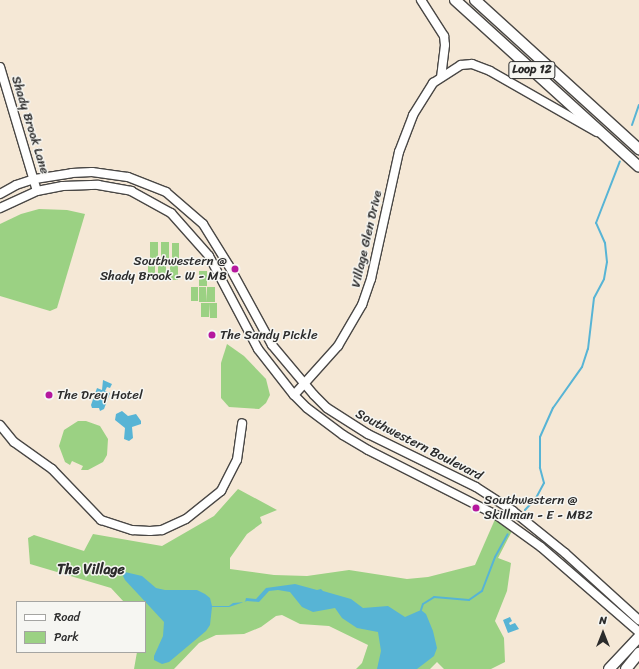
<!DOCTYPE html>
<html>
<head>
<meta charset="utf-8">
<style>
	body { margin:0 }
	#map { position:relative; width:639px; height:669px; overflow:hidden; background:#f5e8d6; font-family:Sriracha,sans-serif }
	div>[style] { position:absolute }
	.green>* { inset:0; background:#9bd183 }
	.water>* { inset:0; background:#57b4d5 }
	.stream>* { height:2px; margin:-1px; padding:0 1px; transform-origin:1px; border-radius:1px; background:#57b4d5 }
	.roads { filter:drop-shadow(1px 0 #494745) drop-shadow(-1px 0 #494745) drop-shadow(0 1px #494745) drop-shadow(0 -1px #494745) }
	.minor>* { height:8px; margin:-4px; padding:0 4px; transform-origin:4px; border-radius:4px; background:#fff }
	.major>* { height:10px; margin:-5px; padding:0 5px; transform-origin:5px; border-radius:5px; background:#fff }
	.dots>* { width:11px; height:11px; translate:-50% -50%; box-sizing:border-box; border:2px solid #f6f6f2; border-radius:50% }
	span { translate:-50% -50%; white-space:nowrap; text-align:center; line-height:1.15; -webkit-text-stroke:3px #f6f6f2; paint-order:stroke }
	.shield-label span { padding:1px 3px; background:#f6f6f2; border:1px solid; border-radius:3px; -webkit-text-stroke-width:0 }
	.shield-label { font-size:12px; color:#2b2b2b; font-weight:700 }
	.street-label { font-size:13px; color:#2b2b2b }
	.poi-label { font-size:13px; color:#2b2b2b }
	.right { translate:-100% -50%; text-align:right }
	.left { translate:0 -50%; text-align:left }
	.neighbourhood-label { font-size:14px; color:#2b2b2b; font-weight:700 }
	.legend { position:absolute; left:16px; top:601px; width:130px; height:52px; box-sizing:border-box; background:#f6f6f2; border:1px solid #a5a5a2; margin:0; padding:5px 7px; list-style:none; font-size:12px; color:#2b2b2b }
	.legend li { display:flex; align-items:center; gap:8px; height:20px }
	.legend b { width:20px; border:1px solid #a5a5a2 }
	.north { position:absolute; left:583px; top:613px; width:40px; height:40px; -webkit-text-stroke:3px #f6f6f2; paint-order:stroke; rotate:0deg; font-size:11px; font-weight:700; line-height:16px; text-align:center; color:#2b2b2b }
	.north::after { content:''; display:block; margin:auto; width:14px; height:18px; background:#2b2b2b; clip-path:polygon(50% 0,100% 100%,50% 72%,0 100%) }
</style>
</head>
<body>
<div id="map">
	<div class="green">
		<div style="clip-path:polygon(39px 209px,67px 210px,85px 214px,57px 308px,50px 311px,0 296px,0 224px,21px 214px)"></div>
		<div style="clip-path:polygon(150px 242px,158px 242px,158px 258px,150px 258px)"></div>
		<div style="clip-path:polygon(161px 242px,169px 242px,169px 259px,161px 258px)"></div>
		<div style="clip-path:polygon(172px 243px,179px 243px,179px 259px,172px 259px)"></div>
		<div style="clip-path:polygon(148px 263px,155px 263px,155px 279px,148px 279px)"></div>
		<div style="clip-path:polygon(158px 263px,166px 263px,166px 279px,158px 279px)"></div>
		<div style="clip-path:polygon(170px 264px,178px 264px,178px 280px,170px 280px)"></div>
		<div style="clip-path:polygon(199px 271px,207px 271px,207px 286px,199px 286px)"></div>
		<div style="clip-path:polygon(191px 287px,198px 287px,198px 301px,191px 301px)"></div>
		<div style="clip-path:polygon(199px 287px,206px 287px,207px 302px,199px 302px)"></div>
		<div style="clip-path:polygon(207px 287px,215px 287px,215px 302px,207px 302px)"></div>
		<div style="clip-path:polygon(201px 303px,209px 303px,209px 317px,201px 317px)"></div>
		<div style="clip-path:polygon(209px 303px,217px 303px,217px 318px,210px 318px)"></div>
		<div style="clip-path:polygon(227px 344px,244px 356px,266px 379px,270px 395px,266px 403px,259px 409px,229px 407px,221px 398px,221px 363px)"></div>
		<div style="clip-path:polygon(78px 421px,86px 421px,100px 426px,108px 439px,107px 455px,103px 462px,88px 470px,81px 470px,83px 466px,72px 461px,70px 465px,65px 462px,59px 446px,64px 430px)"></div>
		<div style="clip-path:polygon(238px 489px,277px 510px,260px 517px,262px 523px,247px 534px,230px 558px,230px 569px,274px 575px,307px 576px,349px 570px,407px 579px,428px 577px,475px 565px,496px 517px,513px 529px,498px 558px,511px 563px,507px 591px,495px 621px,504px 638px,505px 662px,491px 669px,444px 669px,437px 662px,430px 669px,356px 669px,362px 663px,368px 645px,329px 626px,300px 624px,282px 615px,276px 616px,261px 627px,244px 634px,216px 635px,199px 643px,174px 669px,134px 669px,137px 652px,145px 652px,145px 602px,124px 602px,111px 588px,30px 564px,28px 538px,34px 535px,84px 551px,93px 534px,162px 546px,214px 516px)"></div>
	</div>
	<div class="water">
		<div style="clip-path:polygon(103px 380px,112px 384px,110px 388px,107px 387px,105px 391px,110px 393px,104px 409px,100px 411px,99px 408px,92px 408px,91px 405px,97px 388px,102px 390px)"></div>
		<div style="clip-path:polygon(122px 411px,128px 416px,136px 414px,141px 421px,141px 424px,132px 427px,133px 438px,129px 441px,124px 439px,125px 428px,115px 420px,116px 414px)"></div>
		<div style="clip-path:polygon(125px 572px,142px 576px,156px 588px,165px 590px,197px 590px,205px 594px,210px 598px,212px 606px,229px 606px,233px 603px,245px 602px,246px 598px,256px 599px,266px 588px,295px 584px,317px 590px,321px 589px,323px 591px,351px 599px,363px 608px,388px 606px,405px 617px,421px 610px,426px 614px,433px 631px,437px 648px,434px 656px,417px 669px,377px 669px,381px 651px,378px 632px,357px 628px,342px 618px,335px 608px,313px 612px,302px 607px,290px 592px,278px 590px,269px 591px,259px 602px,247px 601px,229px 607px,212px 607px,210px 625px,206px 631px,169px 662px,162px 664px,154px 660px,154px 656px,163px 636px,164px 622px,125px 580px,123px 576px)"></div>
		<div style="clip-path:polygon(510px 617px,512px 621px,509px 623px,510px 625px,515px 623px,519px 629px,508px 633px,503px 620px)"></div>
	</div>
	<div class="stream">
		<div style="left:632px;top:125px;width:21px;rotate:-71deg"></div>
		<div style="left:525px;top:510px;width:16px;rotate:-47deg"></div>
		<div style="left:536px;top:498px;width:17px;rotate:-62deg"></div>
		<div style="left:544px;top:483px;width:16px;rotate:-105deg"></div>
		<div style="left:540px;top:468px;width:31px;rotate:-90deg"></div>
		<div style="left:540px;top:437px;width:32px;rotate:-66deg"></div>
		<div style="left:553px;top:408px;width:50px;rotate:-54.7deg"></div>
		<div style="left:582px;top:367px;width:19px;rotate:-72deg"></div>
		<div style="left:588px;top:349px;width:51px;rotate:-83.3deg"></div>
		<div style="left:594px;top:298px;width:21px;rotate:-62deg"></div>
		<div style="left:604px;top:279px;width:17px;rotate:-80deg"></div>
		<div style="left:607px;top:262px;width:19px;rotate:-96deg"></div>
		<div style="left:605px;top:243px;width:22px;rotate:-114deg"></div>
		<div style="left:596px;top:223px;width:66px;rotate:-68.8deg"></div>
		<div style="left:421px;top:610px;width:6px;rotate:-72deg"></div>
		<div style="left:423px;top:604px;width:13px;rotate:-32deg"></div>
		<div style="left:434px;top:597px;width:35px;rotate:5deg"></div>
		<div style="left:469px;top:600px;width:16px;rotate:-35deg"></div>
		<div style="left:482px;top:591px;width:36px;rotate:-69deg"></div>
		<div style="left:495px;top:557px;width:26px;rotate:-61deg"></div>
	</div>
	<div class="roads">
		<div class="minor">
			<div style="left:421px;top:0;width:43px;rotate:57.4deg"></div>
			<div style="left:444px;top:36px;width:9px;rotate:84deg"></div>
			<div style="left:445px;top:45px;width:32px;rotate:97deg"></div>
			<div style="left:0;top:67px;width:129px;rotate:73.4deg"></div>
			<div style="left:0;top:194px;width:18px;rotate:-29deg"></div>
			<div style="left:16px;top:185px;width:20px;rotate:-18deg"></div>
			<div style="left:35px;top:179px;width:37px;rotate:-9deg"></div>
			<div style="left:72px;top:173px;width:20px;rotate:-3deg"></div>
			<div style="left:92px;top:172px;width:36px;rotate:8deg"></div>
			<div style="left:128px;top:177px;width:41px;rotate:21.5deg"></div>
			<div style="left:166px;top:192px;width:49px;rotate:40.9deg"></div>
			<div style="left:203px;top:224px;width:49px;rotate:58.2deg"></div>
			<div style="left:229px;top:266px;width:90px;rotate:61.4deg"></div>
			<div style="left:272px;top:345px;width:65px;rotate:50deg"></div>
			<div style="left:314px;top:395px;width:18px;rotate:45deg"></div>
			<div style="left:327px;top:408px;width:49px;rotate:32.4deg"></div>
			<div style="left:368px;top:434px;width:120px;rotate:26.1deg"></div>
			<div style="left:476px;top:487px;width:44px;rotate:33deg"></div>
			<div style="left:513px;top:511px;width:67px;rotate:38.9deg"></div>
			<div style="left:565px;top:553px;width:100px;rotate:42.2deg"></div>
			<div style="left:0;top:208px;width:41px;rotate:-24.7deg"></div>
			<div style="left:37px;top:191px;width:26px;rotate:-11deg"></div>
			<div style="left:63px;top:186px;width:35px;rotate:-2deg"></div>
			<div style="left:98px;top:185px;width:34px;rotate:10deg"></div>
			<div style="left:131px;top:191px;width:46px;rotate:28.8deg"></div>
			<div style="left:171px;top:213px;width:57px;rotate:48.5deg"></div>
			<div style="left:209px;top:256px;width:105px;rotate:62.2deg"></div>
			<div style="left:258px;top:349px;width:58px;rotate:52deg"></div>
			<div style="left:294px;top:395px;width:18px;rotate:45deg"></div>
			<div style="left:307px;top:408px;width:45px;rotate:36.9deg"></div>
			<div style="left:343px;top:435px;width:29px;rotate:31deg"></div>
			<div style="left:368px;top:450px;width:146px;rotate:26.9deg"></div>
			<div style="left:498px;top:516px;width:53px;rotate:35.8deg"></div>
			<div style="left:541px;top:547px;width:130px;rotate:40.9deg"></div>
			<div style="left:294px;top:395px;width:66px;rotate:-48.1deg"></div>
			<div style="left:338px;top:346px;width:48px;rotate:-59.7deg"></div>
			<div style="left:362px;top:305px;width:28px;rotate:-71deg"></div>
			<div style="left:371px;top:279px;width:130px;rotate:-77.6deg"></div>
			<div style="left:399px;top:152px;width:40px;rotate:-69deg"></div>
			<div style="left:413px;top:115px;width:38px;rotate:-58deg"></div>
			<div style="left:433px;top:83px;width:33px;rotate:-33deg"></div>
			<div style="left:461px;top:65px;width:11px;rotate:-5deg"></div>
			<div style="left:472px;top:64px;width:19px;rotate:21deg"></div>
			<div style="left:490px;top:71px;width:123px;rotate:29.7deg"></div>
			<div style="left:0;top:425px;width:22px;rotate:51deg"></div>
			<div style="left:14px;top:442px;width:47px;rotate:35.4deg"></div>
			<div style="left:52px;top:469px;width:71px;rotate:46.1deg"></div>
			<div style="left:101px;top:520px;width:33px;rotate:18deg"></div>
			<div style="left:132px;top:530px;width:18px;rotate:3deg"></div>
			<div style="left:150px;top:531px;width:12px;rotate:-5deg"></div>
			<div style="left:162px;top:530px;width:26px;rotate:-25deg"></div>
			<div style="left:186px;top:519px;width:45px;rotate:-38.7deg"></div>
			<div style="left:221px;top:491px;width:35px;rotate:-63deg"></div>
			<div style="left:237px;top:460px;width:37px;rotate:-82deg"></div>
		</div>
		<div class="major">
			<div style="left:455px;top:0;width:248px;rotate:42.2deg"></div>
			<div style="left:475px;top:0;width:222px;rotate:42.3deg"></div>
			<div style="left:609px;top:669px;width:44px;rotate:-46.8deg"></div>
			<div style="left:626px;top:669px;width:21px;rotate:-51deg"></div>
		</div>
	</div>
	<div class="dots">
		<div style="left:235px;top:269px;background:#b5179e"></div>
		<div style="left:212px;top:335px;background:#b5179e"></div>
		<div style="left:49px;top:395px;background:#b5179e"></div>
		<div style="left:476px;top:508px;background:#b5179e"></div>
	</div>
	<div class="shield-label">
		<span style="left:532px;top:70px">Loop 12</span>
	</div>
	<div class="street-label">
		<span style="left:30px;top:125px;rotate:73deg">Shady Brook Lane</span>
		<span style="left:367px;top:239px;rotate:-77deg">Village Glen Drive</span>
		<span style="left:419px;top:445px;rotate:27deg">Southwestern Boulevard</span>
	</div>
	<div class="poi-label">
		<span class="right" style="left:227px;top:269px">Southwestern @<br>Shady Brook - W - MB</span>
		<span class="left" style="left:220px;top:335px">The Sandy Pickle</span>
		<span class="left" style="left:57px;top:395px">The Drey Hotel</span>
		<span class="left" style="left:484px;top:508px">Southwestern @<br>Skillman - E - MB2</span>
	</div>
	<div class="neighbourhood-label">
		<span style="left:91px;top:570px">The Village</span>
	</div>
	<ul class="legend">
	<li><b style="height:5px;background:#fff"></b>Road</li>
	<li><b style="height:11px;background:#9bd183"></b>Park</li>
	</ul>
	<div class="north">N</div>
</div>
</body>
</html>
